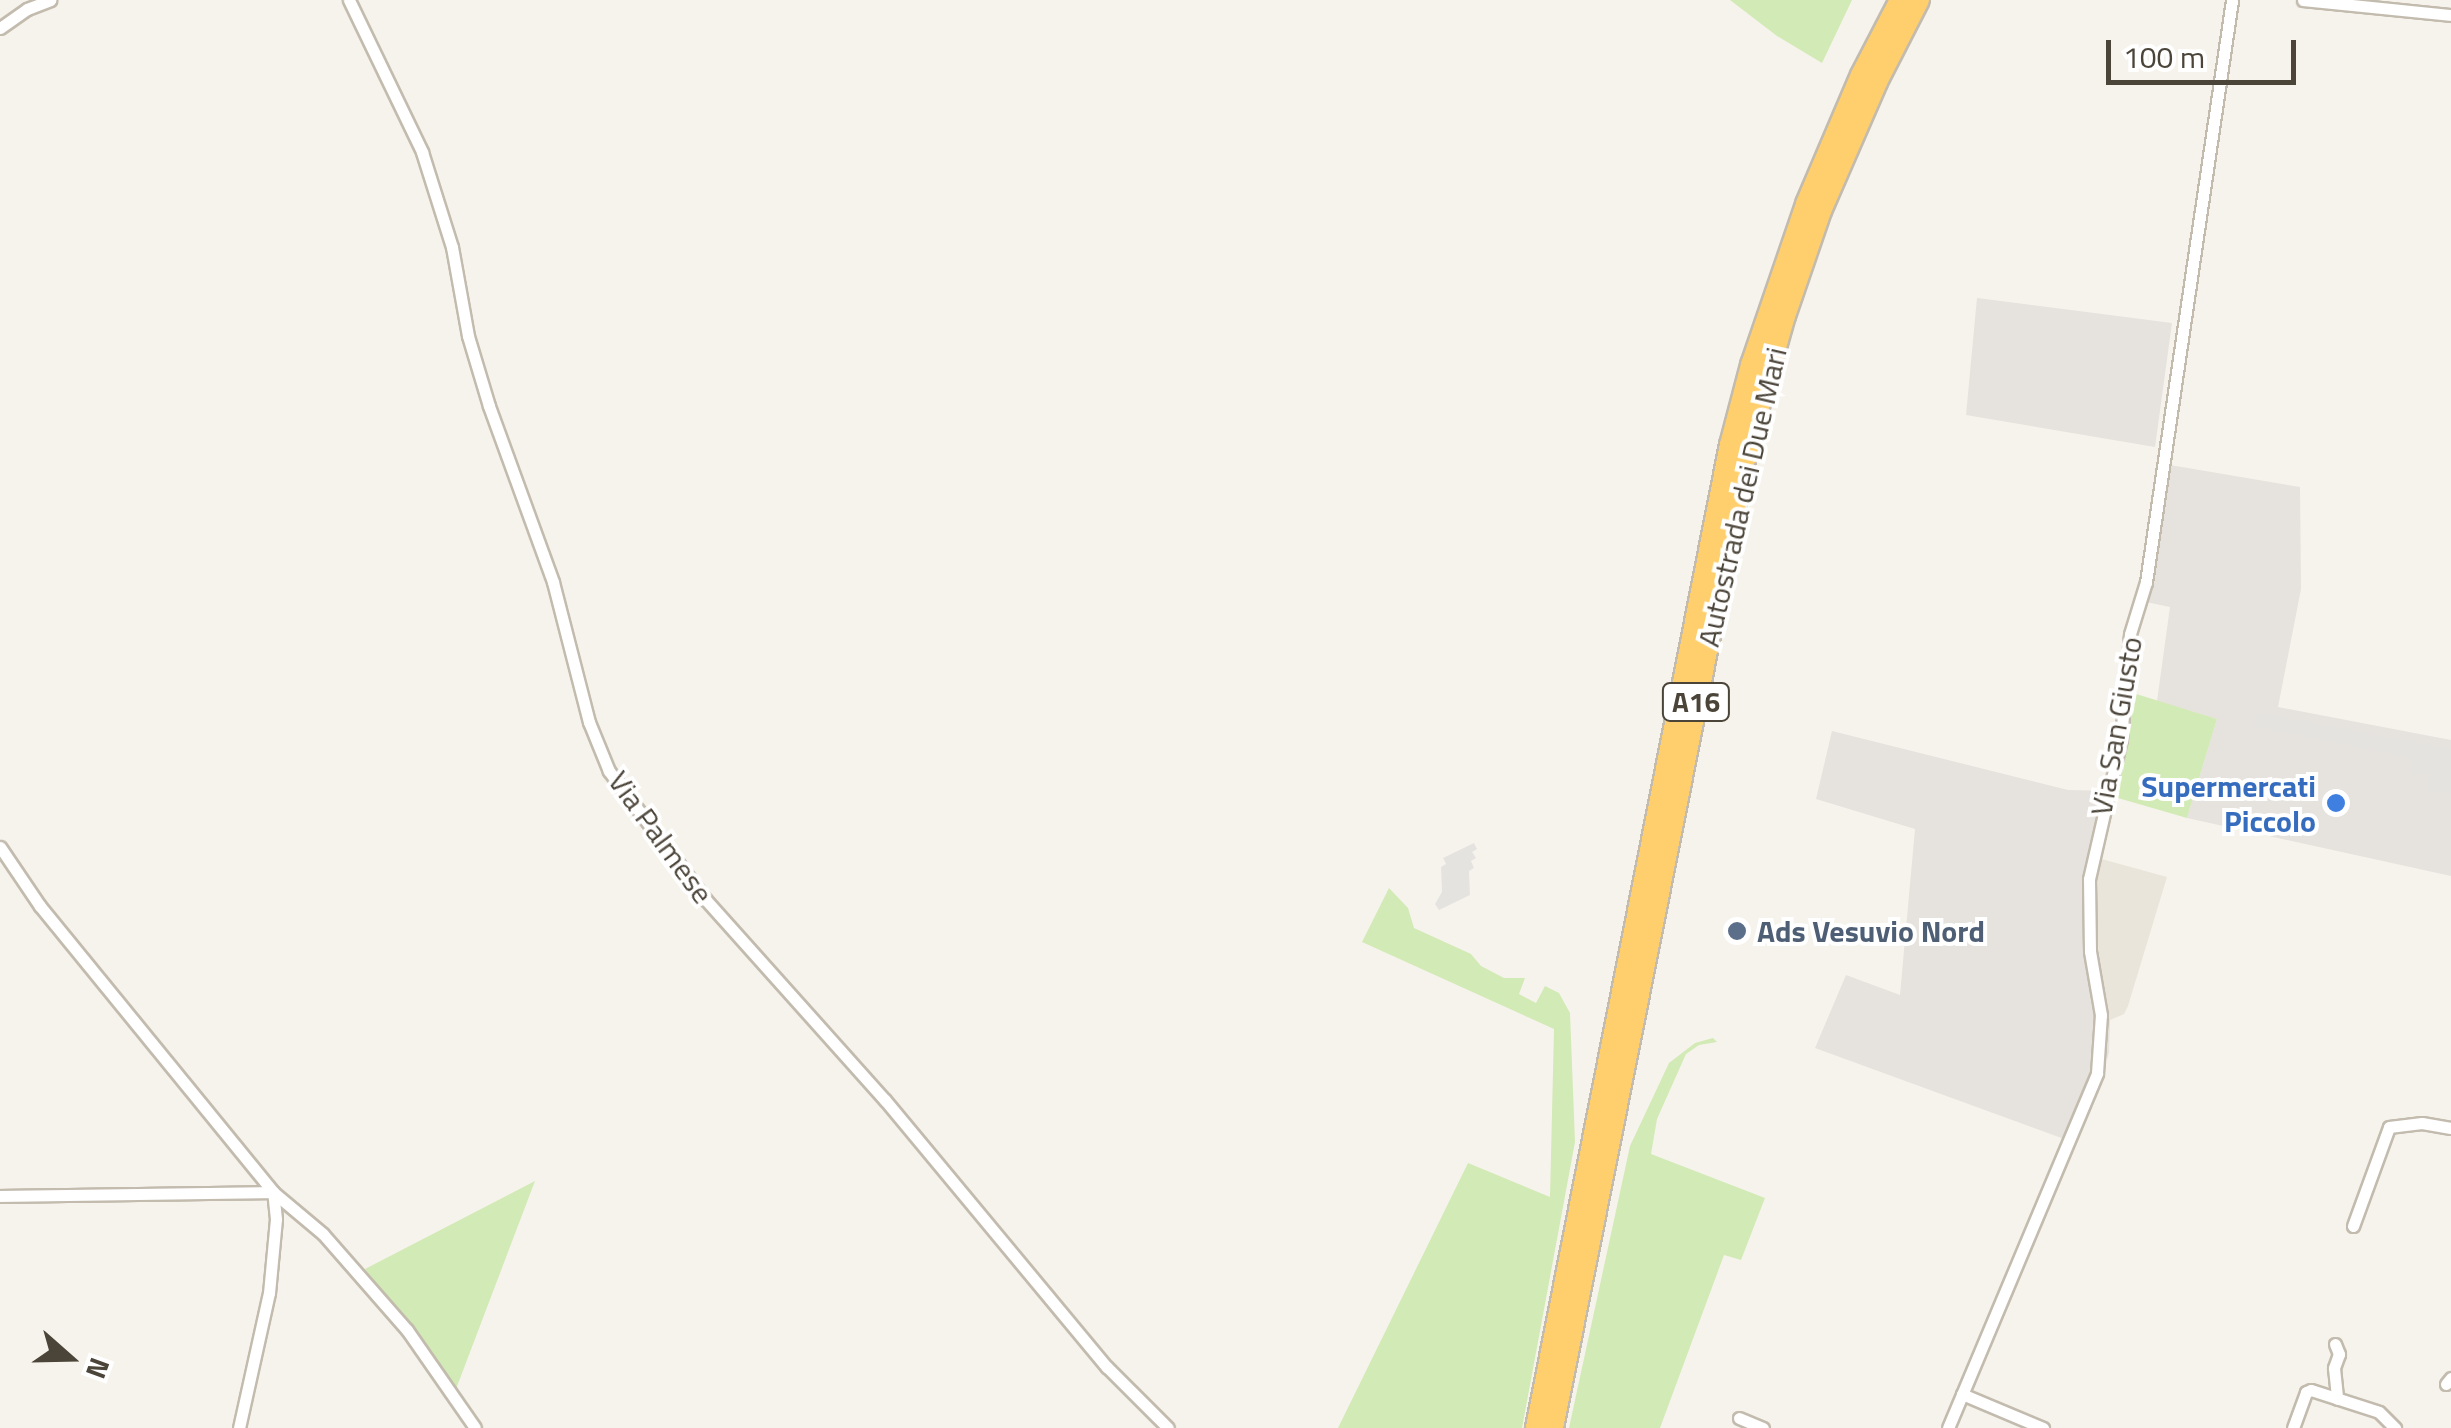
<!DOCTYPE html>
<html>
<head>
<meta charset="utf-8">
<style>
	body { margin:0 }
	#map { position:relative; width:2451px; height:1428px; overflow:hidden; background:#f6f3ec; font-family:"Titillium Web",sans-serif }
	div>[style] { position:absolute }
	.residential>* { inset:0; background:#eae5da }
	.industrial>* { inset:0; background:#e6e2dd }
	.green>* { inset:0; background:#d2eab5 }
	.parking>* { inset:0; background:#e5e3e0 }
	.roads { filter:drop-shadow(2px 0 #c2bbae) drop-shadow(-2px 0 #c2bbae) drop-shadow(0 2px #c2bbae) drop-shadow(0 -2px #c2bbae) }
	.minor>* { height:11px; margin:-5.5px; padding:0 5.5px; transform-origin:5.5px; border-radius:5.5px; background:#fff }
	.motorway>* { height:20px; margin:-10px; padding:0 10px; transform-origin:10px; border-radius:10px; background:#ffcf6e }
	.dots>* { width:28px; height:28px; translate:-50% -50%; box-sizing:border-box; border:5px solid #fff; border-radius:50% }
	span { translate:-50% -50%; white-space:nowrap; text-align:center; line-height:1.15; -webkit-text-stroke:8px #fff; paint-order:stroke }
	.shield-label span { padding:2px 8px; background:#fff; border:2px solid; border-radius:8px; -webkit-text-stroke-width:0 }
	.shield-label { font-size:28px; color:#4b4439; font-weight:700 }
	.street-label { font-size:30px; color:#4b4439 }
	.shop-label { font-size:30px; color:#366cbe; font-weight:700 }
	.right { translate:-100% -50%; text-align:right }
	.service-label { font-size:30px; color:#4e5e75; font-weight:700 }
	.left { translate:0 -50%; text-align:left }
	.north { position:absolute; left:20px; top:1308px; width:100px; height:100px; -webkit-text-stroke:8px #fff; paint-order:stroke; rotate:110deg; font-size:28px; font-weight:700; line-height:40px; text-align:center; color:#4b4439 }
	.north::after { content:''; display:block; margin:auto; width:35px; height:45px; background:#4b4439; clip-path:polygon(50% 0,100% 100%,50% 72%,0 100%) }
	.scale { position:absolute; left:2106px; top:40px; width:190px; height:45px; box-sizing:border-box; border:5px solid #4b4439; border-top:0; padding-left:12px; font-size:30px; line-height:35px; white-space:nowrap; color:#4b4439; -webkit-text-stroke:8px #fff; paint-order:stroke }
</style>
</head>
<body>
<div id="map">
	<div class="residential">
		<div style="clip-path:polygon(2098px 858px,2167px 877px,2128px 1006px,2124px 1014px,2110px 1020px,2093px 916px)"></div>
	</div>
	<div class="industrial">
		<div style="clip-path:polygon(1977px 298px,2172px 323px,2155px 447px,1966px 415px)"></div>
		<div style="clip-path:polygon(2170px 465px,2300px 487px,2301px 589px,2278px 707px,2451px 740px,2451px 876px,2187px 818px,2217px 719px,2157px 701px,2170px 607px,2146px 602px)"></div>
		<div style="clip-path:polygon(1832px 731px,2068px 790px,2112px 791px,2098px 858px,2093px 916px,2110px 1020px,2109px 1052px,2103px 1077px,2075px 1143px,1815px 1048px,1846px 975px,1900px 995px,1915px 829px,1816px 799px)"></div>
	</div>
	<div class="green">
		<div style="clip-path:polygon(1730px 0,1852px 0,1822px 63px,1777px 36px)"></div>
		<div style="clip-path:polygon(2133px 693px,2217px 719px,2187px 818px,2111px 796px)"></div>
		<div style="clip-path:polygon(1389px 888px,1408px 908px,1414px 928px,1471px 954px,1481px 966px,1504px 978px,1525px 978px,1519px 994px,1536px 1003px,1545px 986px,1559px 993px,1570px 1013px,1575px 1142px,1522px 1428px,1338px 1428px,1468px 1163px,1550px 1197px,1554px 1029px,1362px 942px)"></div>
		<div style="clip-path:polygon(1713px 1038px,1717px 1042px,1699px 1045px,1686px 1054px,1657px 1119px,1651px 1154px,1765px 1198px,1741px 1260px,1724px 1255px,1660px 1428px,1569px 1428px,1630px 1146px,1669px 1063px,1695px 1043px)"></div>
		<div style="clip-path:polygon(535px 1181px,456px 1389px,365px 1269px)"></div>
	</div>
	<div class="parking">
		<div style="clip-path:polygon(2255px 712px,2451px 749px,2451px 794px,2427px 789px,2429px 776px,2410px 772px,2412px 759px,2252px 726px)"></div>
		<div style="clip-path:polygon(1474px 843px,1477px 849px,1472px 852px,1476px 858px,1471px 861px,1474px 868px,1469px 871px,1470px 895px,1439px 910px,1435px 904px,1442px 892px,1441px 867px,1446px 864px,1443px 858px)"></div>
	</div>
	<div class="roads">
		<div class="minor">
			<div style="left:349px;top:0;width:169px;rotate:64.3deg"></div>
			<div style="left:422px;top:152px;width:100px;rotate:72.5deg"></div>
			<div style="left:452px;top:247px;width:90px;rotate:79.8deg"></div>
			<div style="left:468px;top:336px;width:73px;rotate:73.3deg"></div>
			<div style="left:489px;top:406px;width:187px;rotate:70deg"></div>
			<div style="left:553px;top:582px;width:145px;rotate:75.6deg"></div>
			<div style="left:589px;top:722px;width:53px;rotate:67.8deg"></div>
			<div style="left:609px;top:771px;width:161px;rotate:53.1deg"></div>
			<div style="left:706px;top:900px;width:268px;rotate:48.2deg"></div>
			<div style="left:885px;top:1100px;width:347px;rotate:50.3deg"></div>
			<div style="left:1107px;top:1367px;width:86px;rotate:45deg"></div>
			<div style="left:2303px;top:0;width:149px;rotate:5.8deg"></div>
			<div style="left:0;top:28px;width:33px;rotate:-35deg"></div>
			<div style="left:27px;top:9px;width:25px;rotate:-21deg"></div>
			<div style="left:0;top:847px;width:71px;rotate:55.9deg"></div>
			<div style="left:40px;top:906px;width:369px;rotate:50.8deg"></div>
			<div style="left:273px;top:1192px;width:65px;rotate:40deg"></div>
			<div style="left:323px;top:1234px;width:128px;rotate:48.8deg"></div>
			<div style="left:407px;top:1330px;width:119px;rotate:55.2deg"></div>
			<div style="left:0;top:1196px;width:273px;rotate:-0.8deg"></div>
			<div style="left:2353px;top:1226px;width:105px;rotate:-70deg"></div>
			<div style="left:2389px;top:1127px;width:33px;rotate:-7deg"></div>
			<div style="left:2422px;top:1123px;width:29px;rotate:10deg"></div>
			<div style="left:2335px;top:1344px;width:11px;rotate:68deg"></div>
			<div style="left:2339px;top:1354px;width:15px;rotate:110deg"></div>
			<div style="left:2334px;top:1368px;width:31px;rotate:84deg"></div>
			<div style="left:2446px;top:1384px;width:8px;rotate:-50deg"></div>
			<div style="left:1962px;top:1394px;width:88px;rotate:22.8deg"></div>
			<div style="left:1739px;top:1418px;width:26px;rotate:23deg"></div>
			<div style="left:239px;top:1428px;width:138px;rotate:-77.5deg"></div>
			<div style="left:269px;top:1293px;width:74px;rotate:-84.6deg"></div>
			<div style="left:276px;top:1219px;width:27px;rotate:-96deg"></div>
			<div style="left:1948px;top:1428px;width:385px;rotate:-67.2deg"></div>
			<div style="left:2097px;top:1073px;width:58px;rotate:-86.1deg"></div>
			<div style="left:2101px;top:1015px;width:65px;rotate:-99.8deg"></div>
			<div style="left:2090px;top:951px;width:72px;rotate:-90.8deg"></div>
			<div style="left:2089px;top:879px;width:144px;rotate:-77.1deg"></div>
			<div style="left:2121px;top:739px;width:105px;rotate:-85.1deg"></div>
			<div style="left:2130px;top:634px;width:54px;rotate:-72.9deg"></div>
			<div style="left:2146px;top:582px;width:588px;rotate:-81.59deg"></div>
			<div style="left:2293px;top:1428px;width:38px;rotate:-70deg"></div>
			<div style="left:2306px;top:1392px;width:5px;rotate:-22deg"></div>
			<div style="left:2311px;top:1390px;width:71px;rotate:17.9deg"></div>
			<div style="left:2379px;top:1412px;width:23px;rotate:45deg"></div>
		</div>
		<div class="motorway">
			<div style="left:1536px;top:1428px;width:1002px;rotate:-78.84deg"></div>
			<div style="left:1730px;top:445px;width:83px;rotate:-75.3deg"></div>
			<div style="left:1751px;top:365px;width:170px;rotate:-71.1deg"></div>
			<div style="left:1806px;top:204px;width:140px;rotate:-66.9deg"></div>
			<div style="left:1861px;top:75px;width:85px;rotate:-62.5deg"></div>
			<div style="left:1553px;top:1428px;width:998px;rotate:-78.79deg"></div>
			<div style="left:1747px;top:449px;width:138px;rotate:-74.1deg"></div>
			<div style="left:1785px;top:316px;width:111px;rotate:-71.1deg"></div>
			<div style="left:1821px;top:211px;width:141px;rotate:-66.5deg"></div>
			<div style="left:1877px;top:82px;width:92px;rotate:-62.9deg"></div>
		</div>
	</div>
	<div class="dots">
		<div style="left:2336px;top:803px;background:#3f7fe0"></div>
		<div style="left:1737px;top:931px;background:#5c6f8a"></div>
	</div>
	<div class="shield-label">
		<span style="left:1696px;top:702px">A16</span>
	</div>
	<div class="street-label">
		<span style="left:1742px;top:497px;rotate:-77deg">Autostrada dei Due Mari</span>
		<span style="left:2116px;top:726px;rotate:-80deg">Via San Giusto</span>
		<span style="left:661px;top:837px;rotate:54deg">Via Palmese</span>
	</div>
	<div class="shop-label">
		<span class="right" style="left:2316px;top:803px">Supermercati<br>Piccolo</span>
	</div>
	<div class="service-label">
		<span class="left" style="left:1757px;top:931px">Ads Vesuvio Nord</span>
	</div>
	<div class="north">N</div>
	<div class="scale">100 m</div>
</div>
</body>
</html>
